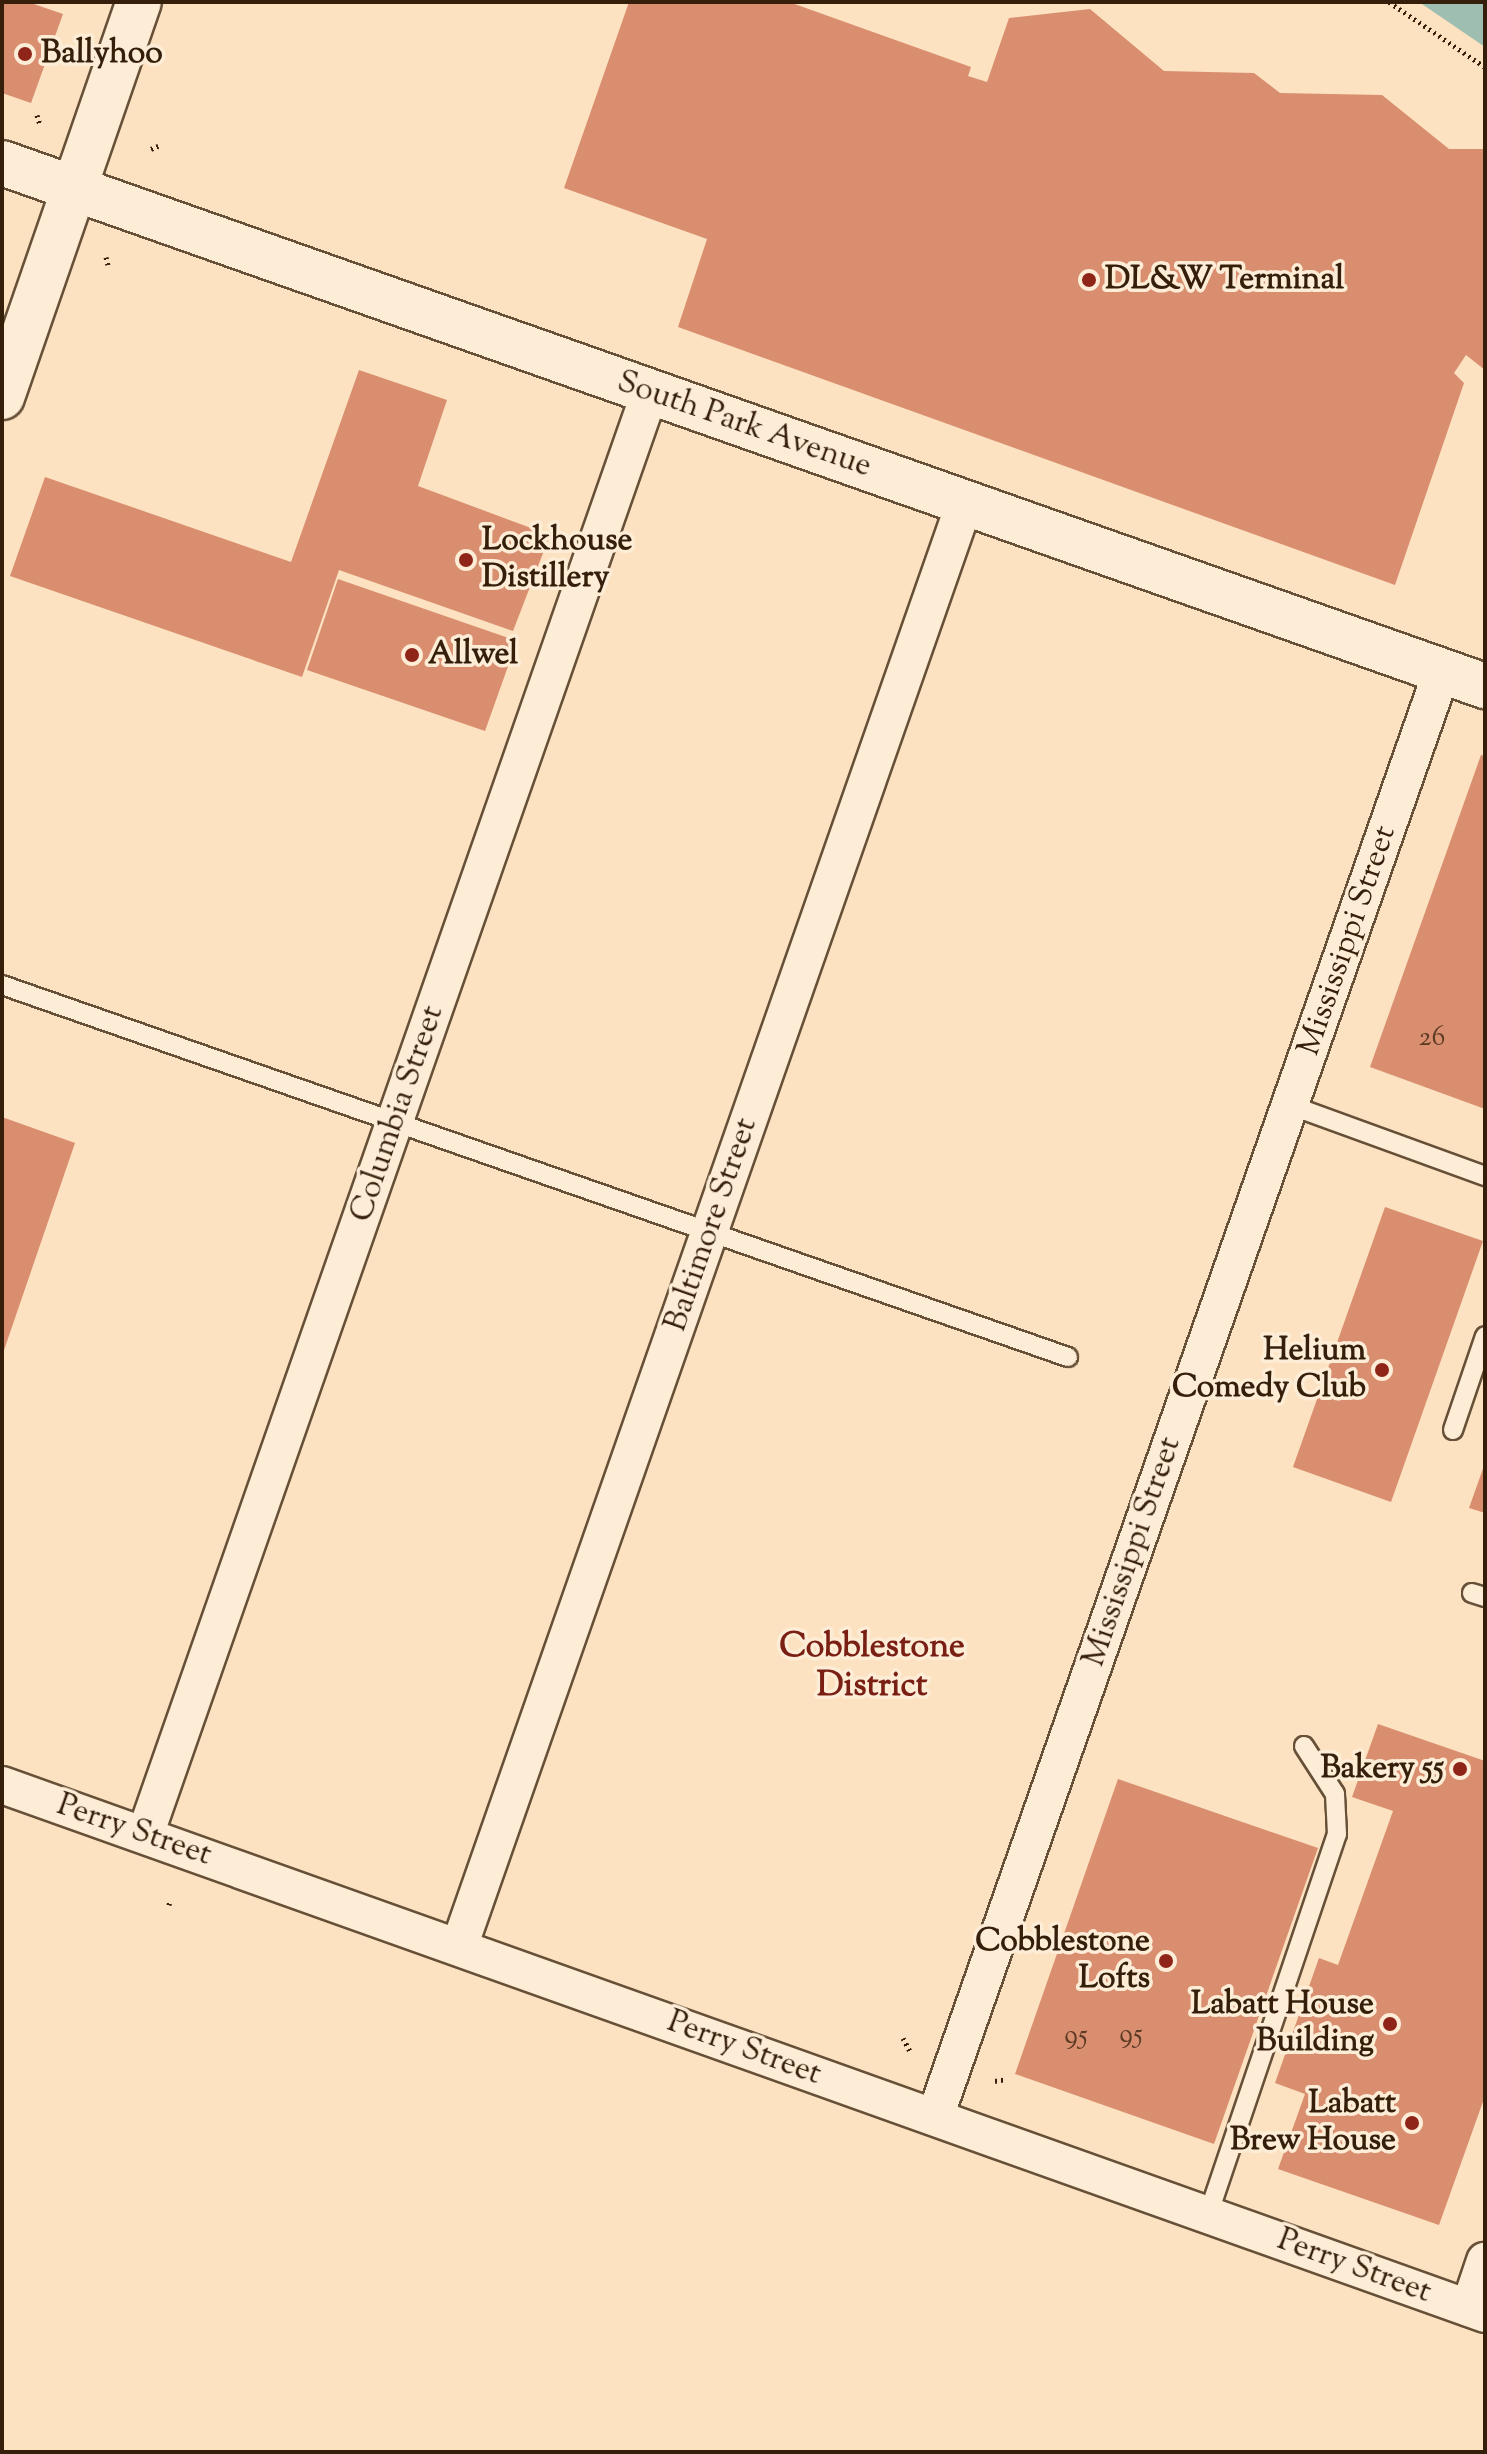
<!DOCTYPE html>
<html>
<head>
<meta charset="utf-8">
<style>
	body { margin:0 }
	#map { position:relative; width:1487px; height:2454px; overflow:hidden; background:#fce2c0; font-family:"Sorts Mill Goudy",serif }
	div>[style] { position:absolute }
	.water>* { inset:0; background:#9fbeb2 }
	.building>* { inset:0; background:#d98e70 }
	.path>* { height:5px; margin-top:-2.5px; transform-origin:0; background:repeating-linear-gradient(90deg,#351f0a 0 2px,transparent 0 6px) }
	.roads { filter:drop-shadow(2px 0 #675038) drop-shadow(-2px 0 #675038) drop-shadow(0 2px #675038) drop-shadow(0 -2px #675038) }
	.service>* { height:18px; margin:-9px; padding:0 9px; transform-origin:9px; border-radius:9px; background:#fdecd6 }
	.minor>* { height:36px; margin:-18px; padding:0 18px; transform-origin:18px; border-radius:18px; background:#fdecd6 }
	.tertiary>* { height:44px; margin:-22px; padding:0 22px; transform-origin:22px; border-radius:22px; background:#fdecd6 }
	.dots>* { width:22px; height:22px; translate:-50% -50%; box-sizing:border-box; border:4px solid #fdecd6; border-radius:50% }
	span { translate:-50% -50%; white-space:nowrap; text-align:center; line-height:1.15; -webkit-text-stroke:7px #fdecd6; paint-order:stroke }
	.number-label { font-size:28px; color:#5e3b24 }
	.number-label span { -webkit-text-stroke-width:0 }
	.poi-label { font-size:32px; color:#351f0a; font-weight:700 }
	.left { translate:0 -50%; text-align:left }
	.right { translate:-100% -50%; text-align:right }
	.street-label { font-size:32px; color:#351f0a }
	.neighbourhood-label { font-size:34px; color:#7a1f14; font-weight:700 }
	.frame { position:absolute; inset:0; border:4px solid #351f0a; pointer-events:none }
</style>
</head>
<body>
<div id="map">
	<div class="water">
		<div style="clip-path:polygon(1419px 2px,1485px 2px,1485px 47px)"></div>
	</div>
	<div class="building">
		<div style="clip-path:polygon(2px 2px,28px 2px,63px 14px,31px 103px,2px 93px)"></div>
		<div style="clip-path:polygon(629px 2px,789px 2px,971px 67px,968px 76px,987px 82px,1009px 18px,1090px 9px,1164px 71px,1254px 73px,1280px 93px,1382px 95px,1449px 149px,1485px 149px,1485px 370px,1466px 355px,1454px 373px,1464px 383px,1395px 585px,678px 327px,707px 239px,564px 188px)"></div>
		<div style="clip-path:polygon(359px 370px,447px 400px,418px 486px,550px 535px,513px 631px,339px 570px,302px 677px,10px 576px,45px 477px,291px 562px)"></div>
		<div style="clip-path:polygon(338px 579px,517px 641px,485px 731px,307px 670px)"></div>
		<div style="clip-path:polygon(1481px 755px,1485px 756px,1485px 1109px,1370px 1067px)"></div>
		<div style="clip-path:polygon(2px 1117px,75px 1143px,2px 1356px)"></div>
		<div style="clip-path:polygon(1385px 1207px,1483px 1241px,1391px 1502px,1293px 1467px)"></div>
		<div style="clip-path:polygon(1485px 1463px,1485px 1513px,1469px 1508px)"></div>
		<div style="clip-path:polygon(1378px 1724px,1485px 1761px,1485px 2096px,1439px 2225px,1278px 2169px,1305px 2094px,1275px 2083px,1319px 1958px,1338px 1965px,1393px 1811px,1352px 1797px)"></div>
		<div style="clip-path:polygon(1118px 1779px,1318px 1848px,1214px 2144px,1015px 2074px)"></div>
	</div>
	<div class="path">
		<div style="left:1389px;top:2px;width:116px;rotate:34.1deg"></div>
		<div style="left:37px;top:115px;width:10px;rotate:73deg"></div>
		<div style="left:151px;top:149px;width:8px;rotate:-23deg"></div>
		<div style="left:106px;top:257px;width:8px;rotate:76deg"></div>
		<div style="left:169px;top:1905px;width:5px;rotate:-79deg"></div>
		<div style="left:903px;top:2038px;width:15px;rotate:62deg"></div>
		<div style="left:995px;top:2081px;width:11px;rotate:-10deg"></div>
	</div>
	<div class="roads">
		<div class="service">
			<div style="left:2px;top:985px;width:1129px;rotate:19.24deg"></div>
			<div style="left:1290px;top:1105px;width:208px;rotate:20deg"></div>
			<div style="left:1453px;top:1430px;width:99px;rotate:-71.2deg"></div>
			<div style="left:1472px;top:1593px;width:14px;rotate:17deg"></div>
			<div style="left:1208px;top:2215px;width:402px;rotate:-71.3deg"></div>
			<div style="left:1337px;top:1834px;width:40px;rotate:-92.9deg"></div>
			<div style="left:1335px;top:1794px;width:57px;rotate:-122.9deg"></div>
		</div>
		<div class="minor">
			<div style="left:2px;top:1785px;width:1575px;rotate:19.63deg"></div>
			<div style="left:145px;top:1835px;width:1529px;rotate:-70.71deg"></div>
			<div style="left:459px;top:1947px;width:1531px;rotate:-70.7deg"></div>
			<div style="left:935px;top:2117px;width:1532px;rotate:-70.68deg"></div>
			<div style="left:1469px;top:2308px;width:50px;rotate:-71.2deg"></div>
		</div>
		<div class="tertiary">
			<div style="left:2px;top:163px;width:1573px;rotate:19.43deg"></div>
			<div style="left:2px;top:397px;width:418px;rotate:-70.9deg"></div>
		</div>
	</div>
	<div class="dots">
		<div style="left:25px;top:54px;background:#8f2418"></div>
		<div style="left:1089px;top:280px;background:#8f2418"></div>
		<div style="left:466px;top:560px;background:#8f2418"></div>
		<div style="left:412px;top:655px;background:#8f2418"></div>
		<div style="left:1382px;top:1370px;background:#8f2418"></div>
		<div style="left:1460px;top:1769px;background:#8f2418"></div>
		<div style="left:1166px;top:1961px;background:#8f2418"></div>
		<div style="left:1390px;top:2024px;background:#8f2418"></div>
		<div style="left:1412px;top:2123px;background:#8f2418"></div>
	</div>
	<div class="number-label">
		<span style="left:1432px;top:1038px">26</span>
		<span style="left:1131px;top:2035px">95</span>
		<span style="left:1076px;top:2036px">95</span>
	</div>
	<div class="poi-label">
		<span class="left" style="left:41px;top:54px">Ballyhoo</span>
		<span class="left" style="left:1105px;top:280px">DL&amp;W Terminal</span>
		<span class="left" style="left:482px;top:560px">Lockhouse<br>Distillery</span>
		<span class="left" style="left:428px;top:655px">Allwel</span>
		<span class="right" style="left:1366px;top:1370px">Helium<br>Comedy Club</span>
		<span class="right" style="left:1444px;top:1769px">Bakery 55</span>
		<span class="right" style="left:1150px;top:1961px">Cobblestone<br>Lofts</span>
		<span class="right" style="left:1374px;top:2024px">Labatt House<br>Building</span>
		<span class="right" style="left:1396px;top:2123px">Labatt<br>Brew House</span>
	</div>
	<div class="street-label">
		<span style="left:744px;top:425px;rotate:19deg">South Park Avenue</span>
		<span style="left:1348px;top:941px;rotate:-71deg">Mississippi Street</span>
		<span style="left:398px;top:1114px;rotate:-71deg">Columbia Street</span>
		<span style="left:712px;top:1225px;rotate:-71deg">Baltimore Street</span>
		<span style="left:1133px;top:1552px;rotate:-71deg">Mississippi Street</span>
		<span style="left:134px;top:1831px;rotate:19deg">Perry Street</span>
		<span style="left:744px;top:2049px;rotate:20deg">Perry Street</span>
		<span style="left:1354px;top:2267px;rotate:20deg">Perry Street</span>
	</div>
	<div class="neighbourhood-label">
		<span style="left:872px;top:1667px">Cobblestone<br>District</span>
	</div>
	<div class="frame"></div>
</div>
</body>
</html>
